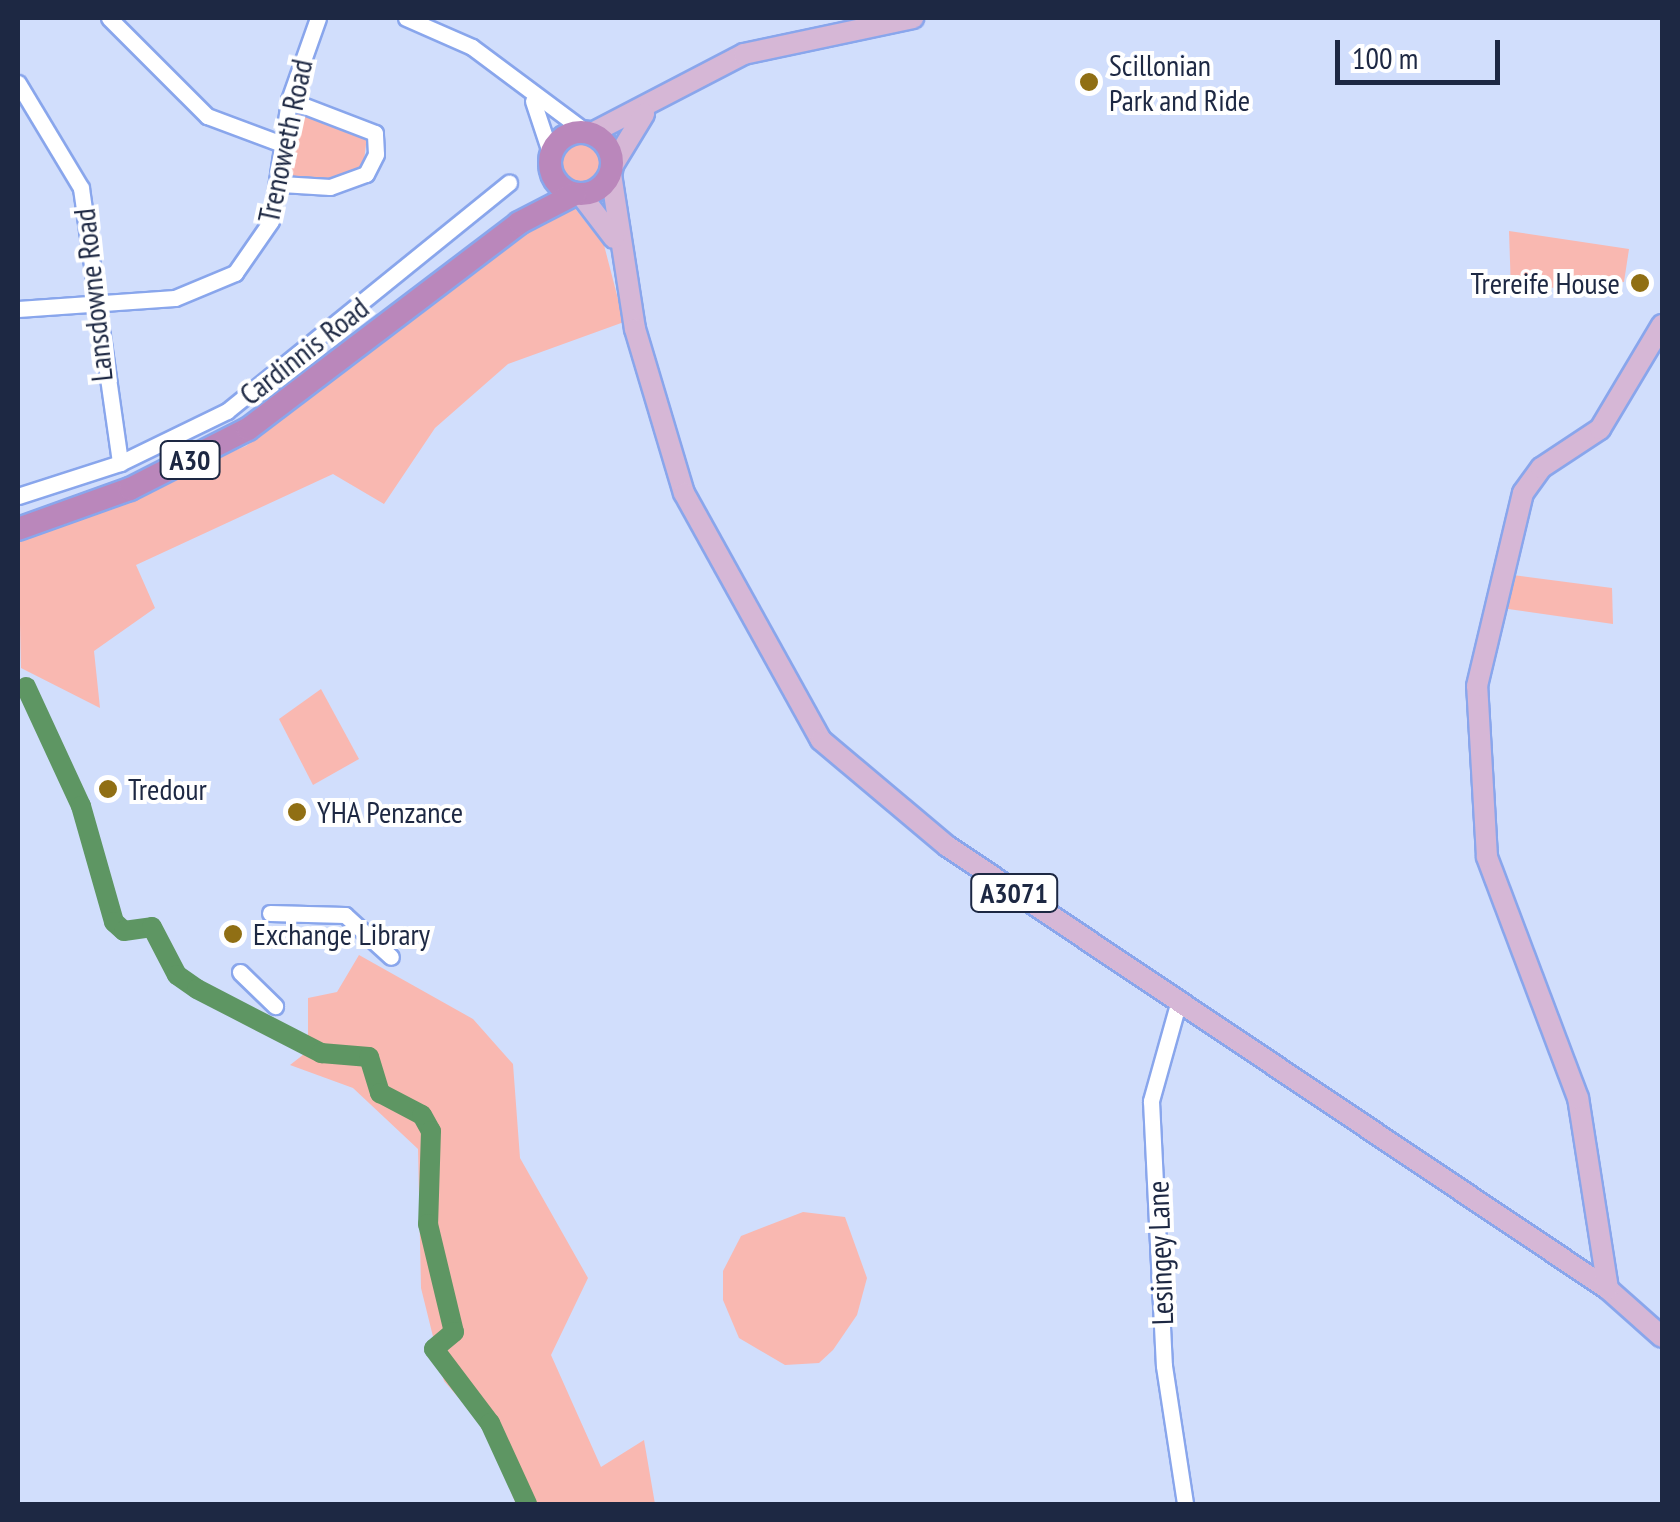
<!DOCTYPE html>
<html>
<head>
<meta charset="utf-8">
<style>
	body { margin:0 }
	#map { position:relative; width:1680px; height:1522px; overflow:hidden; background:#d1defc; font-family:"PT Sans Narrow",sans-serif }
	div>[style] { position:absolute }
	.green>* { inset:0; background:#f9b8b1 }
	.round { border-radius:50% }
	.river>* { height:20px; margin:-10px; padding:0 10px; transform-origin:10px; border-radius:10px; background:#5e9663 }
	.roads { filter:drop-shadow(2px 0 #89a6ec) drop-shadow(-2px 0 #89a6ec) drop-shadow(0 2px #89a6ec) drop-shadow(0 -2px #89a6ec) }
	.minor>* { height:15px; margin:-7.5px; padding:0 7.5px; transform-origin:7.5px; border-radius:7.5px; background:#fff }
	.major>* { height:20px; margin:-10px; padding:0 10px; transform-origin:10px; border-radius:10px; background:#d6b7d6 }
	.highway>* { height:22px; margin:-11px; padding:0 11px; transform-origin:11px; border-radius:11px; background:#ba87bb }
	.highway>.ring { margin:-11px; padding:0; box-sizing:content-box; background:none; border:22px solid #ba87bb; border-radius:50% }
	.dots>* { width:28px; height:28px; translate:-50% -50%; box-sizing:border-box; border:5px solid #fff; border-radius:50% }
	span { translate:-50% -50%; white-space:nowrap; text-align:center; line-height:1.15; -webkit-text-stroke:8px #fff; paint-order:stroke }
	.shield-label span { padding:2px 8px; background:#fff; border:2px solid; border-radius:8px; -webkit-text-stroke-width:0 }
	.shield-label { font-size:28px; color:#1d2843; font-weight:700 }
	.poi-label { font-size:30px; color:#1d2843 }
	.left { translate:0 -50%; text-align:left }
	.right { translate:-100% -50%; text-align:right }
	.street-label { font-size:30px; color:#1d2843 }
	.frame { position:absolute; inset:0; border:20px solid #1d2843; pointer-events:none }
	.scale { position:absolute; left:1335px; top:40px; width:165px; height:45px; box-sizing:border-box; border:5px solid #1d2843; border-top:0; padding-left:12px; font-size:30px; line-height:35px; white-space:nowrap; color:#1d2843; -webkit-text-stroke:8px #fff; paint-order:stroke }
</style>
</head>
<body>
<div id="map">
	<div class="green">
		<div style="clip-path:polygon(294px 108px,367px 136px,363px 169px,323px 186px,287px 182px)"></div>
		<div class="round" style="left:556px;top:139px;width:48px;height:48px"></div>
		<div style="clip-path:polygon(574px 207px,604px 245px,624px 322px,508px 364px,435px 428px,384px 504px,333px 474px,136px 565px,155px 608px,94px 651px,100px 708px,21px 668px,18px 536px,246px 446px,524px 230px)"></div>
		<div style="clip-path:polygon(1509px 231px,1629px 249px,1624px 282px,1511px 291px)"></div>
		<div style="clip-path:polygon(1513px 575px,1612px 588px,1613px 624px,1501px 608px)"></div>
		<div style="clip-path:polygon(321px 689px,359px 759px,313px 785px,279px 719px)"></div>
		<div style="clip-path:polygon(359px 955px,473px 1019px,513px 1064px,520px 1158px,588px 1278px,551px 1355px,601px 1467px,644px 1440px,655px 1504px,516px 1504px,484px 1427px,444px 1381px,421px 1288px,418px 1149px,353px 1088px,290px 1065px,308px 1051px,308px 998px,337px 992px)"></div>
		<div style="clip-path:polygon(803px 1212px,845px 1217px,867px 1278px,857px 1315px,833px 1350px,819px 1363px,785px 1365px,739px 1338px,723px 1300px,723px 1271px,741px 1236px)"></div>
	</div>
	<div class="river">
		<div style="left:26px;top:687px;width:131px;rotate:65.2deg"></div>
		<div style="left:81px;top:806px;width:121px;rotate:74.1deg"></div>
		<div style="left:114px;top:922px;width:13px;rotate:42deg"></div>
		<div style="left:124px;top:931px;width:28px;rotate:-8deg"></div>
		<div style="left:152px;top:927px;width:54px;rotate:62.5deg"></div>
		<div style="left:177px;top:975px;width:24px;rotate:35deg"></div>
		<div style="left:197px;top:989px;width:140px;rotate:27.3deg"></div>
		<div style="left:321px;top:1053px;width:48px;rotate:4.8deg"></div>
		<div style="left:369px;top:1057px;width:38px;rotate:73deg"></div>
		<div style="left:380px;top:1093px;width:47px;rotate:27.6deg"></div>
		<div style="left:422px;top:1115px;width:18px;rotate:61deg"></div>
		<div style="left:431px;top:1131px;width:93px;rotate:91.8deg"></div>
		<div style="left:428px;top:1224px;width:111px;rotate:76.5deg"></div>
		<div style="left:454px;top:1332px;width:26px;rotate:140deg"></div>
		<div style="left:434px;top:1349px;width:93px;rotate:52.9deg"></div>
		<div style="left:490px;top:1423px;width:89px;rotate:65.4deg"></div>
	</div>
	<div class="roads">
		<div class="minor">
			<div style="left:109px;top:18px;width:139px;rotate:45deg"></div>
			<div style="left:207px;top:116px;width:80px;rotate:20.5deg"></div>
			<div style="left:406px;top:18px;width:72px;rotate:23.7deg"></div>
			<div style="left:472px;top:47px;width:142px;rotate:36.7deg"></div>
			<div style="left:18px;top:83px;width:122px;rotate:59deg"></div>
			<div style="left:81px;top:188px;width:278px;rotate:81.9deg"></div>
			<div style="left:533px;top:101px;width:57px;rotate:71.6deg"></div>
			<div style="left:281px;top:184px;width:49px;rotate:3.5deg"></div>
			<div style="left:330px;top:187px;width:38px;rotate:-20deg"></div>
			<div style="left:366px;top:174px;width:22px;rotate:-63deg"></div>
			<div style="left:376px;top:154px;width:21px;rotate:-93deg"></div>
			<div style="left:375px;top:133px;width:92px;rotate:-159deg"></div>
			<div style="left:18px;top:309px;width:157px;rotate:-4deg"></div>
			<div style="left:175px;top:298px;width:65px;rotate:-22.6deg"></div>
			<div style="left:235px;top:273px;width:63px;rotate:-55.3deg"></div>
			<div style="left:271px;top:221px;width:122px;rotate:-81.5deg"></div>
			<div style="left:289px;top:100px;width:87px;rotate:-70.5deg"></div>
			<div style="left:18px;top:496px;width:107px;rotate:-17.9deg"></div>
			<div style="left:120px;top:463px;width:119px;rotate:-25.9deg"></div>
			<div style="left:227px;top:411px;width:363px;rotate:-39deg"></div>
			<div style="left:270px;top:913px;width:75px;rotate:1.5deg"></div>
			<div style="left:345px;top:915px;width:62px;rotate:42.4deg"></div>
			<div style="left:240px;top:972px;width:49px;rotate:44.2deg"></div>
			<div style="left:1178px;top:1004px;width:101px;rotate:105.6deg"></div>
			<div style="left:1151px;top:1101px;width:265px;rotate:87.2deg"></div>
			<div style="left:1164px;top:1366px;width:140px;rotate:81.3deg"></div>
		</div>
		<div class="major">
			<div style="left:592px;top:133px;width:171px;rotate:-27.5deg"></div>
			<div style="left:744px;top:54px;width:173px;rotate:-12deg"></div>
			<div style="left:613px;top:165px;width:60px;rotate:-58.7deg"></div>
			<div style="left:611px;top:174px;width:157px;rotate:81.2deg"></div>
			<div style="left:635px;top:329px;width:171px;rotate:73.4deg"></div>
			<div style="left:684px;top:493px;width:282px;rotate:61deg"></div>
			<div style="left:821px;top:740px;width:165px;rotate:40.1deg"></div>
			<div style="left:947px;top:846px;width:796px;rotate:33.83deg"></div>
			<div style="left:1608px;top:1289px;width:72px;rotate:41.6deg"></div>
			<div style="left:581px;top:195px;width:54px;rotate:52.5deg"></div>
			<div style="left:1608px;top:1289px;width:193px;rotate:-98.9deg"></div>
			<div style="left:1578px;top:1098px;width:258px;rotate:-110.7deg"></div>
			<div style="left:1487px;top:857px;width:171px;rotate:-93.3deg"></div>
			<div style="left:1477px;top:686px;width:198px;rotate:-76.6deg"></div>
			<div style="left:1523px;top:493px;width:31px;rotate:-54deg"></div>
			<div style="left:1541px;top:468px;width:71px;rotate:-33.5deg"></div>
			<div style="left:1600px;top:429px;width:121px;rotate:-59.2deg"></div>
		</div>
		<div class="highway">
			<div class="ring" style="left:550px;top:132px;width:40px;height:40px"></div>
			<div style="left:18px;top:529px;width:119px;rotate:-19.7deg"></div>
			<div style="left:130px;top:489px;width:132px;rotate:-27deg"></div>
			<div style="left:248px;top:429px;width:340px;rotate:-37.2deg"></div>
			<div style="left:519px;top:223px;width:63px;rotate:-27.4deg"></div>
		</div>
	</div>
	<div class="dots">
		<div style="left:1089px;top:82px;background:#906f14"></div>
		<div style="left:1640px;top:283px;background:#906f14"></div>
		<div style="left:108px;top:789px;background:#906f14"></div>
		<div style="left:297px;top:812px;background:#906f14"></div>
		<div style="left:233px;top:934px;background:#906f14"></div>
	</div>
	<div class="shield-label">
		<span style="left:190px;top:460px">A30</span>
		<span style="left:1014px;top:893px">A3071</span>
	</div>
	<div class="poi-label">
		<span class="left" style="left:1109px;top:82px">Scillonian<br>Park and Ride</span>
		<span class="right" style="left:1620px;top:283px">Trereife House</span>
		<span class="left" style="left:128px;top:789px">Tredour</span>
		<span class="left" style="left:317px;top:812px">YHA Penzance</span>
		<span class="left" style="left:253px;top:934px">Exchange Library</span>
	</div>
	<div class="street-label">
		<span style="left:285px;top:141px;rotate:-78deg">Trenoweth Road</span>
		<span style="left:93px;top:295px;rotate:-96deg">Lansdowne Road</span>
		<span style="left:304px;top:351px;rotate:-38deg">Cardinnis Road</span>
		<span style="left:1160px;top:1253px;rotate:-92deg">Lesingey Lane</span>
	</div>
	<div class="frame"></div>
	<div class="scale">100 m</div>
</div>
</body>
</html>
